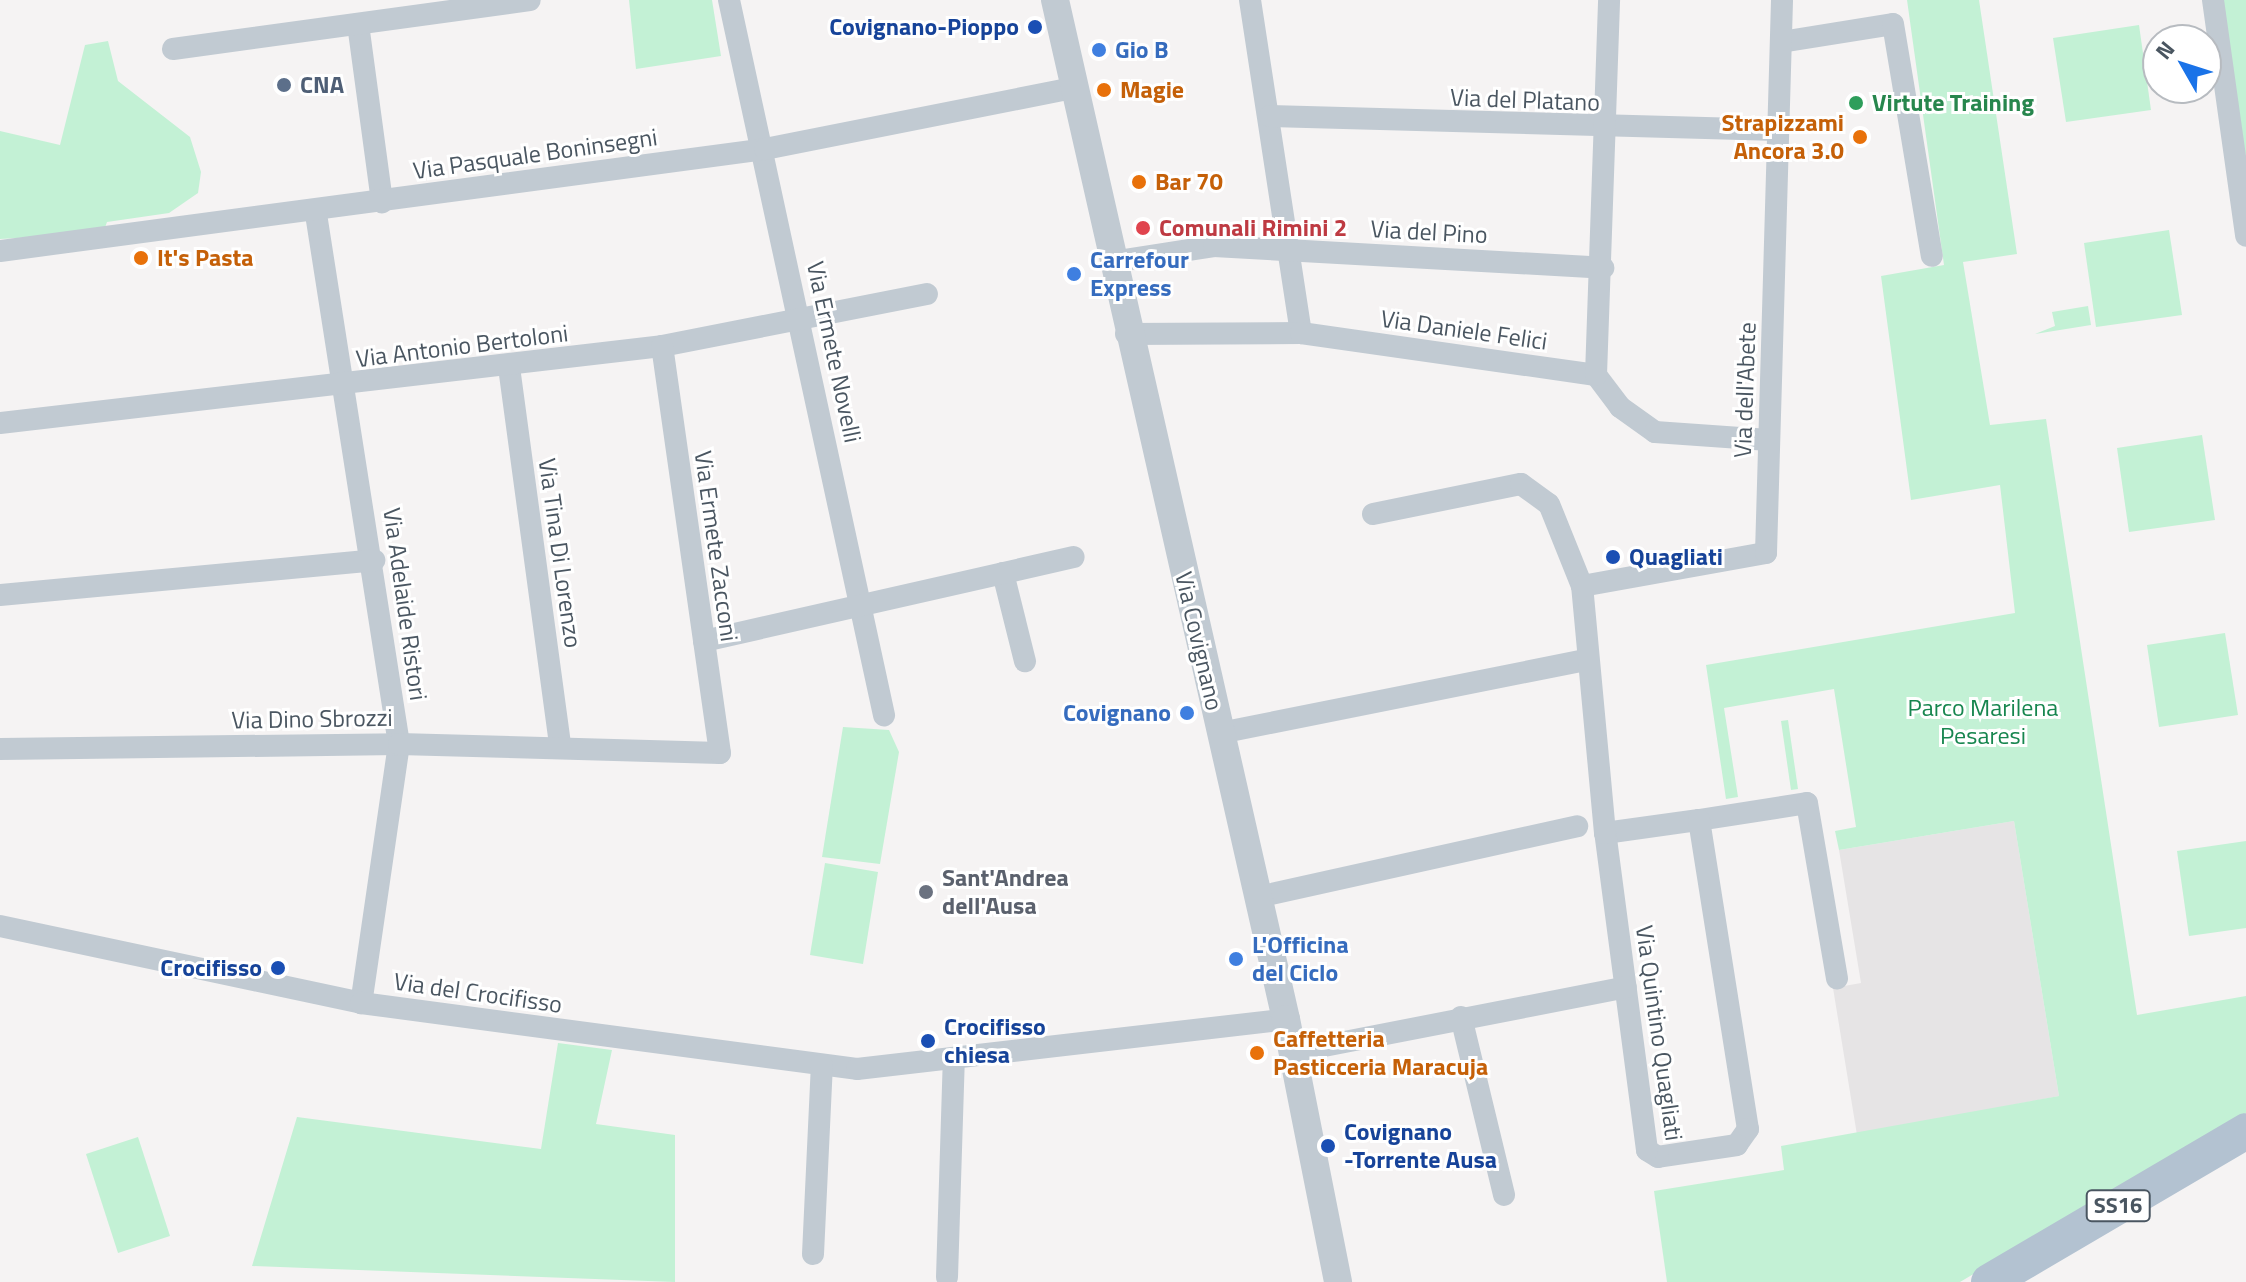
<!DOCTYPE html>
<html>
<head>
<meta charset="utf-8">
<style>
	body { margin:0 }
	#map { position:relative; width:2246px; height:1282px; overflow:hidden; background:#f5f3f3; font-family:"Titillium Web",sans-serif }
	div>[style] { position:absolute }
	.education>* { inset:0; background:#e6e4e5 }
	.green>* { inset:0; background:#c3f1d5 }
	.minor>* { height:22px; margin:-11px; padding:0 11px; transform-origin:11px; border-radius:11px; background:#c1cad2 }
	.tertiary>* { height:28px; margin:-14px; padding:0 14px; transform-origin:14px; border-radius:14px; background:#c1cad2 }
	.primary>* { height:36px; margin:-18px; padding:0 18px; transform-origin:18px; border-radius:18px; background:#b3c2d1 }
	.dots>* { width:22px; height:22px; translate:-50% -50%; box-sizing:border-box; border:4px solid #fff; border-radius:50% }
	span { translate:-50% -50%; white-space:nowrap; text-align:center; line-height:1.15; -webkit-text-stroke:6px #fff; paint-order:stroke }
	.shield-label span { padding:2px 6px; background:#fff; border:2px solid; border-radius:6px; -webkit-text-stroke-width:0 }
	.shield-label { font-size:22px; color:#4a5661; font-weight:700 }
	.transit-label { font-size:24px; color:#164399; font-weight:700 }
	.right { translate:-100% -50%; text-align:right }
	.left { translate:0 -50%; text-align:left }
	.shop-label { font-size:24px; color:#366cbe; font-weight:700 }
	.service-label { font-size:24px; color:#4e5e75; font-weight:700 }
	.food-label { font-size:24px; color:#c56008; font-weight:700 }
	.street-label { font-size:24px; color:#4a5661 }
	.leisure-label { font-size:24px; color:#27864d; font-weight:700 }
	.health-label { font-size:24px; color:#be3a42; font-weight:700 }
	.park-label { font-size:24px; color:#17864f }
	.worship-label { font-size:24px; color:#5b616d; font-weight:700 }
	.north { position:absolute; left:2142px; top:24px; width:80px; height:80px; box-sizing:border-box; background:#fff; border:2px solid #b7bbc0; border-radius:50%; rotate:309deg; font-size:22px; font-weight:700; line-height:32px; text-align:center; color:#4a5661 }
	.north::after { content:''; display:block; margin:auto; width:28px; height:36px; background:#1a73e8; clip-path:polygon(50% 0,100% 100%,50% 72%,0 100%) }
</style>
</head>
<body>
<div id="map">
	<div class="education">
		<div style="clip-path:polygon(2014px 821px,2059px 1096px,1857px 1135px,1833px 988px,1861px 983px,1839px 850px)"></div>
	</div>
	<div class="green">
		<div style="clip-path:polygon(629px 0,712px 0,721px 56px,636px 69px)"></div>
		<div style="clip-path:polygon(1907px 0,1979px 0,2017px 254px,1963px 262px,1990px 425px,2046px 419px,2137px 1015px,2246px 996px,2246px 1113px,1960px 1282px,1667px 1282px,1654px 1191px,1784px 1170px,1781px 1146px,2059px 1096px,2014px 821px,1839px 850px,1835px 831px,1856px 827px,1834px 689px,1724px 708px,1738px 797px,1726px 799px,1706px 665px,2015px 613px,2000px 485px,1911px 500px,1881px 276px,1944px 265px)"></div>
		<div style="clip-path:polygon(2223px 0,2246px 0,2246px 160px)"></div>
		<div style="clip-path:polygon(2139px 25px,2151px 110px,2066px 122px,2053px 38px)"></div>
		<div style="clip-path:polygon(108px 41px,118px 81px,190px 137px,201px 172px,198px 193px,169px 213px,107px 222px,103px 233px,0 239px,0 131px,60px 145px,85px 45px)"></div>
		<div style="clip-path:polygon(2169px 230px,2182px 315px,2096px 327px,2084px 243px)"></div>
		<div style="clip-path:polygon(2088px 306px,2091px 325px,2035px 334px,2055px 326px,2052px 312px)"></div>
		<div style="clip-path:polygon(2202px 435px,2215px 520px,2129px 532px,2117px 448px)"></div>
		<div style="clip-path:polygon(2225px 633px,2238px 715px,2159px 727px,2147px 645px)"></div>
		<div style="clip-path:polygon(1788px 720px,1798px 789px,1791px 790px,1781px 721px)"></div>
		<div style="clip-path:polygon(843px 727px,889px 730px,899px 752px,880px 864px,822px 857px)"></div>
		<div style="clip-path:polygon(2246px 841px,2246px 928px,2189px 936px,2177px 851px)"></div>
		<div style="clip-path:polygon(825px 863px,878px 872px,863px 964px,810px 955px)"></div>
		<div style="clip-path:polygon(558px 1043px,612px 1050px,596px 1124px,675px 1135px,675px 1282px,252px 1266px,297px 1117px,541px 1149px)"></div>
		<div style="clip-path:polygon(138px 1137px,170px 1236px,118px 1253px,86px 1154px)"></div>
	</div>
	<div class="minor">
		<div style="left:729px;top:0;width:732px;rotate:77.77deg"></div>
		<div style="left:1250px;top:0;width:337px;rotate:81.3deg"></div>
		<div style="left:2213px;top:0;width:238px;rotate:82deg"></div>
		<div style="left:358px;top:24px;width:180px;rotate:82.3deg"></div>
		<div style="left:1781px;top:42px;width:113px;rotate:-9.1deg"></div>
		<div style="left:1893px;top:24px;width:235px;rotate:80.5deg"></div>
		<div style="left:173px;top:49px;width:360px;rotate:-7.8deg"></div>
		<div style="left:1270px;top:116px;width:508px;rotate:1.58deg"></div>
		<div style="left:316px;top:214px;width:536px;rotate:81.1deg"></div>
		<div style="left:399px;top:744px;width:262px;rotate:98.3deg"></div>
		<div style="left:0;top:251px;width:772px;rotate:-7.59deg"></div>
		<div style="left:765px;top:149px;width:315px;rotate:-11.2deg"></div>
		<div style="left:1111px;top:262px;width:104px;rotate:-8.8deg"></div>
		<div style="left:1214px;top:246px;width:390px;rotate:3.2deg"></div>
		<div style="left:1126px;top:334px;width:175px;rotate:-0.3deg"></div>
		<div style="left:1301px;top:333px;width:298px;rotate:8.1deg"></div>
		<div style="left:1596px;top:375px;width:40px;rotate:53deg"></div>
		<div style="left:1620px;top:407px;width:43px;rotate:35.5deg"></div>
		<div style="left:1655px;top:432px;width:114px;rotate:4deg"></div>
		<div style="left:509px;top:367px;width:382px;rotate:82.3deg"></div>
		<div style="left:1596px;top:375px;width:375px;rotate:-88deg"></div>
		<div style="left:0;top:423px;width:666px;rotate:-6.63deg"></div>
		<div style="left:662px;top:346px;width:270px;rotate:-11.1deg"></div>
		<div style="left:1373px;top:514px;width:151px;rotate:-11.5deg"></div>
		<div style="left:1521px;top:484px;width:34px;rotate:36deg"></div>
		<div style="left:1549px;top:504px;width:88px;rotate:68.1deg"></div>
		<div style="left:1003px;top:573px;width:91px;rotate:76deg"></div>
		<div style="left:0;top:595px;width:376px;rotate:-5.3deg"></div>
		<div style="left:704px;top:641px;width:379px;rotate:-12.8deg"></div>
		<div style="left:1220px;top:733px;width:372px;rotate:-11.3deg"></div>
		<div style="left:0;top:749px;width:399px;rotate:-0.7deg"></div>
		<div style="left:399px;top:744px;width:321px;rotate:1.6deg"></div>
		<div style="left:720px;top:753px;width:411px;rotate:-98.1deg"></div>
		<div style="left:1699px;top:820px;width:109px;rotate:-8.9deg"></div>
		<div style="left:1807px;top:803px;width:178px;rotate:80.3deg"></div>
		<div style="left:1605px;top:833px;width:95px;rotate:-7.9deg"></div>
		<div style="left:1699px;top:820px;width:313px;rotate:81deg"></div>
		<div style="left:1748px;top:1129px;width:19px;rotate:125deg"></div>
		<div style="left:1737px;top:1145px;width:80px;rotate:171.4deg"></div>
		<div style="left:1658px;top:1157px;width:13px;rotate:-148deg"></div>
		<div style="left:1647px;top:1150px;width:320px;rotate:-97.5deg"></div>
		<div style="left:1605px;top:833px;width:248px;rotate:-95.3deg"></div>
		<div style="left:1582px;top:586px;width:187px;rotate:-10.2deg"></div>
		<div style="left:1766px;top:553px;width:553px;rotate:-88.34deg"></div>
		<div style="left:1258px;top:897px;width:327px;rotate:-12.5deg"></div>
		<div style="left:0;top:926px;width:369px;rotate:12deg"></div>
		<div style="left:361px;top:1003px;width:500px;rotate:7.58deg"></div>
		<div style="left:857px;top:1069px;width:432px;rotate:-6.6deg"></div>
		<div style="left:1461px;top:1017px;width:183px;rotate:76.4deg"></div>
		<div style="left:1293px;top:1052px;width:339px;rotate:-11deg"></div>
		<div style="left:813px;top:1254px;width:189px;rotate:-87.3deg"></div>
		<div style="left:947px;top:1277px;width:217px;rotate:-88.2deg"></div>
	</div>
	<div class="tertiary">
		<div style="left:1055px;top:0;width:1045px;rotate:77.23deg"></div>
		<div style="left:1286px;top:1019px;width:268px;rotate:78.8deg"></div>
	</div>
	<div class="primary">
		<div style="left:1989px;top:1282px;width:298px;rotate:-30.4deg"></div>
	</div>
	<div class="dots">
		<div style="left:1035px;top:27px;background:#1a4fb4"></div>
		<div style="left:1099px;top:50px;background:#3f7fe0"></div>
		<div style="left:284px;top:85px;background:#5c6f8a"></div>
		<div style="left:1104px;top:90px;background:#e8710a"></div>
		<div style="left:1856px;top:103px;background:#2e9e5b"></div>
		<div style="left:1860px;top:137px;background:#e8710a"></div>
		<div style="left:1139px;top:182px;background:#e8710a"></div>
		<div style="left:1143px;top:228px;background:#e0444e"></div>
		<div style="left:141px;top:258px;background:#e8710a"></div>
		<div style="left:1074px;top:274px;background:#3f7fe0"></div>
		<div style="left:1613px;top:557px;background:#1a4fb4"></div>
		<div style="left:1187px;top:713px;background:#3f7fe0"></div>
		<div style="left:926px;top:892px;background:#6b7280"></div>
		<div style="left:1236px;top:959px;background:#3f7fe0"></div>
		<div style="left:278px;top:968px;background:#1a4fb4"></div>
		<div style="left:928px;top:1041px;background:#1a4fb4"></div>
		<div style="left:1257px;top:1053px;background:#e8710a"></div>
		<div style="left:1328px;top:1146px;background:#1a4fb4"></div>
	</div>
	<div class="shield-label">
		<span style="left:2118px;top:1206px">SS16</span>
	</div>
	<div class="transit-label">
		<span class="right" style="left:1019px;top:27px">Covignano-Pioppo</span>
		<span class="left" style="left:1629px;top:557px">Quagliati</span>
		<span class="right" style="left:262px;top:968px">Crocifisso</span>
		<span class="left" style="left:944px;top:1041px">Crocifisso<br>chiesa</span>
		<span class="left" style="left:1344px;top:1146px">Covignano<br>-Torrente Ausa</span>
	</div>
	<div class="shop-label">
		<span class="left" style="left:1115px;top:50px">Gio B</span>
		<span class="left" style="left:1090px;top:274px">Carrefour<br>Express</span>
		<span class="right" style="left:1171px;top:713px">Covignano</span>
		<span class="left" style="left:1252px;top:959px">L'Officina<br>del Ciclo</span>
	</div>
	<div class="service-label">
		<span class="left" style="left:300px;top:85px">CNA</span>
	</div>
	<div class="food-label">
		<span class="left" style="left:1120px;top:90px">Magie</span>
		<span class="right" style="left:1844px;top:137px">Strapizzami<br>Ancora 3.0</span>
		<span class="left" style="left:1155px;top:182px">Bar 70</span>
		<span class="left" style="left:157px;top:258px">It's Pasta</span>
		<span class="left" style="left:1273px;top:1053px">Caffetteria<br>Pasticceria Maracuja</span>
	</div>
	<div class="street-label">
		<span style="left:1525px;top:100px;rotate:2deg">Via del Platano</span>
		<span style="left:535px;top:154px;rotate:-8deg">Via Pasquale Boninsegni</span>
		<span style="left:1429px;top:232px;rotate:3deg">Via del Pino</span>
		<span style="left:1464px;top:330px;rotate:8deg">Via Daniele Felici</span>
		<span style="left:462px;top:346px;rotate:-7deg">Via Antonio Bertoloni</span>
		<span style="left:834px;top:352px;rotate:78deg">Via Ermete Novelli</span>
		<span style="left:1745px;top:390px;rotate:-88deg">Via dell'Abete</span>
		<span style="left:716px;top:546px;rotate:82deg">Via Ermete Zacconi</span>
		<span style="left:560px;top:553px;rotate:82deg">Via Tina Di Lorenzo</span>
		<span style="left:405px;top:604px;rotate:82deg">Via Adelaide Ristori</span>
		<span style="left:1199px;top:641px;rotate:77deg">Via Covignano</span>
		<span style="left:312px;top:719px;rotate:-1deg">Via Dino Sbrozzi</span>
		<span style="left:478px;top:993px;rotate:8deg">Via del Crocifisso</span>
		<span style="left:1659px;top:1033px;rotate:82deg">Via Quintino Quagliati</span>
	</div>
	<div class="leisure-label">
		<span class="left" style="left:1872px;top:103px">Virtute Training</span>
	</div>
	<div class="health-label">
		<span class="left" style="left:1159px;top:228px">Comunali Rimini 2</span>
	</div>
	<div class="park-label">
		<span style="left:1983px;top:722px">Parco Marilena<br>Pesaresi</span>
	</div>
	<div class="worship-label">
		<span class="left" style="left:942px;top:892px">Sant'Andrea<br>dell'Ausa</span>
	</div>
	<div class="north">N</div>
</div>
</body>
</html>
